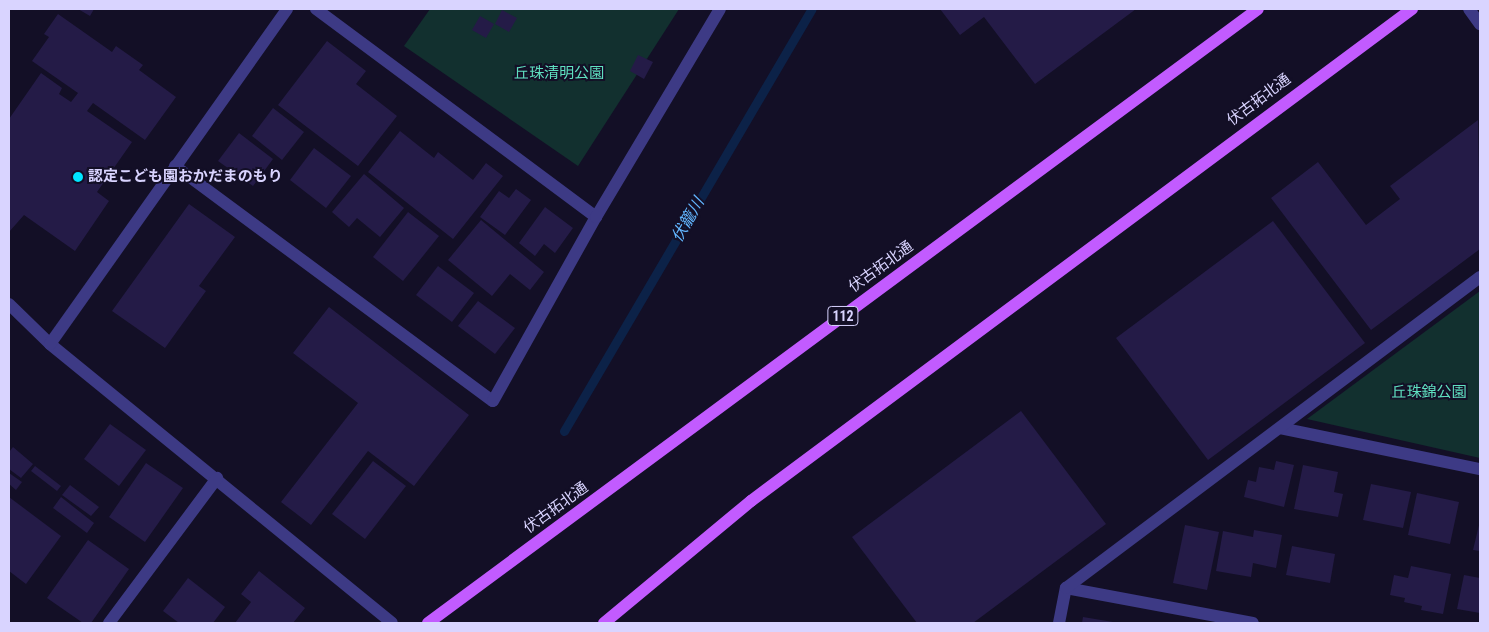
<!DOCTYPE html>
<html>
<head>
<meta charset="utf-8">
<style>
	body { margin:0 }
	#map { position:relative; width:1489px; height:632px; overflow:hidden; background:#130f26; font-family:"Roboto Condensed","Noto Sans JP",sans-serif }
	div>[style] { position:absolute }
	.green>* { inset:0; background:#12302f }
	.stream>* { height:9px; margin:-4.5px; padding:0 4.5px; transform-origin:4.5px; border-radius:4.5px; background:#0c2248 }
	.building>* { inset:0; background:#241b47 }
	.minor>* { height:12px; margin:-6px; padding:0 6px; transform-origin:6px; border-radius:6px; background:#3d3a85 }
	.major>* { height:12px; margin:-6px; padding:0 6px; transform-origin:6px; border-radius:6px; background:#c25bff }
	.dots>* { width:14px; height:14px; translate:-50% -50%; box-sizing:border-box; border:2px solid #130f26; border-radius:50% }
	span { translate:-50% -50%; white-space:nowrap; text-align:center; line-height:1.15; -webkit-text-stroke:4px #130f26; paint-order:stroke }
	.shield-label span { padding:1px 4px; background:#130f26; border:1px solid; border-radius:4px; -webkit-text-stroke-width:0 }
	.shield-label { font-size:14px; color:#d9d4ff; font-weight:700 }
	.park-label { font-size:15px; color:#5fe0c0 }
	.street-label { font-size:15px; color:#d9d4ff }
	.poi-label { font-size:15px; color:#d9d4ff; font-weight:700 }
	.left { translate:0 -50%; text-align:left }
	.water-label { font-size:16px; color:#62b6ff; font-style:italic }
	.frame { position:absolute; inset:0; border:10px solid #d9d4ff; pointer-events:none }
</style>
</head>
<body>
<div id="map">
	<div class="green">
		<div style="clip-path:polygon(430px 9px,679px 9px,578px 166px,404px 46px)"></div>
		<div style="clip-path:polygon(1480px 291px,1480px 458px,1307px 419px)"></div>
	</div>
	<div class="stream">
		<div style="left:564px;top:431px;width:489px;rotate:-59.6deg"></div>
	</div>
	<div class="building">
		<div style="clip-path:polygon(78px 9px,94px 9px,90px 16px)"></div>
		<div style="clip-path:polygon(940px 9px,1136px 9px,1035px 84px,984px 17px,960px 35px)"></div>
		<div style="clip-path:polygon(502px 10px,517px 18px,509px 32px,495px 24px)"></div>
		<div style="clip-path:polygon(58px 14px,112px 52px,116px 46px,143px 65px,139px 70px,176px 97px,145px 140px,93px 103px,87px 111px,132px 142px,97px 192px,109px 201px,75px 251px,24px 215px,9px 232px,9px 119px,41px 73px,62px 88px,59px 94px,71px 102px,78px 93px,32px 61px,49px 37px,44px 34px)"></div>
		<div style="clip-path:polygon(480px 16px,494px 24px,486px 38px,472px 30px)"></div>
		<div style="clip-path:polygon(327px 41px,366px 71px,356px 84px,397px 116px,358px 166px,278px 105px)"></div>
		<div style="clip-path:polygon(638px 55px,653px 62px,644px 79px,630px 71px)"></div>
		<div style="clip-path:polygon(273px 108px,304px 132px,282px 160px,252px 136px)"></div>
		<div style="clip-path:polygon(1478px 120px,1480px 249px,1371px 330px,1271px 198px,1318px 162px,1366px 225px,1400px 199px,1390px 186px)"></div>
		<div style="clip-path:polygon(400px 131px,434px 158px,438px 152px,473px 180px,486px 163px,503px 176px,453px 239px,368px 172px)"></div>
		<div style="clip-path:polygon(239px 133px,273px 159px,253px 186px,218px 161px)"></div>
		<div style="clip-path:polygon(314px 148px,351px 176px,326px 208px,290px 180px)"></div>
		<div style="clip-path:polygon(364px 174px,404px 208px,380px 237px,357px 218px,349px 227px,332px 212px)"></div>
		<div style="clip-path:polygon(516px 189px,531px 200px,505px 235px,480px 217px,499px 191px,509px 198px)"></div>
		<div style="clip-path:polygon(189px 204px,235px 237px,199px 286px,206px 291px,165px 348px,112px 311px)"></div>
		<div style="clip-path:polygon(545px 207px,573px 228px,555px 253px,544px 244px,535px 256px,519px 243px)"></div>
		<div style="clip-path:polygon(408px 212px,439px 236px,403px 281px,373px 257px)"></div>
		<div style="clip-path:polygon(481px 220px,544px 272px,530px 290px,510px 274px,492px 296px,448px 260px)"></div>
		<div style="clip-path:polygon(1273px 221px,1365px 343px,1208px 460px,1116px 338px)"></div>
		<div style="clip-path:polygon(438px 266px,474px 293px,452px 322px,416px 295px)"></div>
		<div style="clip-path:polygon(478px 301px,515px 328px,495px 354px,458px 326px)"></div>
		<div style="clip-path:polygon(329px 307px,469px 415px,414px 486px,368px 451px,311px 525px,281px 502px,358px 403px,293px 353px)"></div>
		<div style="clip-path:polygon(1021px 411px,1106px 524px,973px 623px,917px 623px,852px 537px)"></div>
		<div style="clip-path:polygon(110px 424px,146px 450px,119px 486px,84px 459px)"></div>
		<div style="clip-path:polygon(13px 447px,33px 464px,21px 478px,9px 469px,9px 452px)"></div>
		<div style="clip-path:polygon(373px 461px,406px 486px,365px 539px,332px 514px)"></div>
		<div style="clip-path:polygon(1276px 461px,1294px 465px,1284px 507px,1244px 497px,1248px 480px,1256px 482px,1259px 467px,1274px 470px)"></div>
		<div style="clip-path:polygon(146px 463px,183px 488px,145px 542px,109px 517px)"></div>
		<div style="clip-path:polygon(1303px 465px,1338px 472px,1334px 492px,1343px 494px,1338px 517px,1294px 509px)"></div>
		<div style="clip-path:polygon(35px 466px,61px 486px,57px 491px,31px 471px)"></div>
		<div style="clip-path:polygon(9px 473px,22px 482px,16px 490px,9px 484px)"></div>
		<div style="clip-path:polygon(1371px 484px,1411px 492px,1403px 528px,1363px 520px)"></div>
		<div style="clip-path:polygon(70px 485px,99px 507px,91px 516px,62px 495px)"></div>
		<div style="clip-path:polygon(1417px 493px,1459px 502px,1450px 544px,1408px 535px)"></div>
		<div style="clip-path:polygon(9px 497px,61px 536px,26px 584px,9px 571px)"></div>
		<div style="clip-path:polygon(61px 497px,94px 523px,87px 533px,53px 508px)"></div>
		<div style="clip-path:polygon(1480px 521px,1480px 551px,1473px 550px)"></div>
		<div style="clip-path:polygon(1185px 525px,1219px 532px,1207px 590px,1173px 583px)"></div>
		<div style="clip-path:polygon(1254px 530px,1282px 535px,1276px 568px,1253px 563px,1251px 577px,1216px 571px,1223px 531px,1253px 537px)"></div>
		<div style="clip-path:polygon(88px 540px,129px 569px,91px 623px,83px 623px,47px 598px)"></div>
		<div style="clip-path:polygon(1292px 546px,1335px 554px,1330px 583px,1286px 575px)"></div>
		<div style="clip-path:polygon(1411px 566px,1451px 574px,1443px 614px,1421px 610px,1422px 606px,1404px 602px,1405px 598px,1390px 595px,1394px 575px,1408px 578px)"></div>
		<div style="clip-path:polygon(259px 571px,305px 608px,293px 623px,235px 623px,251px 602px,241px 594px)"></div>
		<div style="clip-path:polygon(1464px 575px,1480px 578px,1480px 613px,1457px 609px)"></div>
		<div style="clip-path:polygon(188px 578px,225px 607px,213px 623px,179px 623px,163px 611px)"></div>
		<div style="clip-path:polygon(1083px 617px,1113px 622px,1113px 623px,1082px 623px)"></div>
	</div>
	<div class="minor">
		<div style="left:316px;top:9px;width:349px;rotate:36.6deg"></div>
		<div style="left:1469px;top:9px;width:19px;rotate:54deg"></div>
		<div style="left:175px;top:166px;width:395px;rotate:36.5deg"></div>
		<div style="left:493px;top:401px;width:211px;rotate:-60.8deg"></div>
		<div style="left:596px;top:217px;width:242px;rotate:-59.2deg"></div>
		<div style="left:9px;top:304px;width:57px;rotate:44.3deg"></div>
		<div style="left:50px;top:344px;width:441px;rotate:39.2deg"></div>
		<div style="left:50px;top:344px;width:410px;rotate:-54.7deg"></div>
		<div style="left:1280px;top:428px;width:204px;rotate:11.6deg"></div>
		<div style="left:1066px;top:588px;width:190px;rotate:10.6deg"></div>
		<div style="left:109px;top:623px;width:181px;rotate:-53.3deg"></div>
		<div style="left:1059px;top:623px;width:36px;rotate:-79deg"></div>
		<div style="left:1066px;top:588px;width:518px;rotate:-36.91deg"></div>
	</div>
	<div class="major">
		<div style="left:428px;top:623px;width:1032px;rotate:-36.49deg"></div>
		<div style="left:604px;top:623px;width:191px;rotate:-39.7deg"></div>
		<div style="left:751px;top:501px;width:824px;rotate:-36.66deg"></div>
	</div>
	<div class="dots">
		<div style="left:78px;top:177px;background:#00e5ff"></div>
	</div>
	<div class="shield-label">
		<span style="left:843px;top:316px">112</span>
	</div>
	<div class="park-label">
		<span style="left:559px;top:74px">丘珠清明公園</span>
		<span style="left:1429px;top:393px">丘珠錦公園</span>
	</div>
	<div class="street-label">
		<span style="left:1259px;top:100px;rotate:-37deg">伏古拓北通</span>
		<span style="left:881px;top:267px;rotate:-36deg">伏古拓北通</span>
		<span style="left:556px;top:508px;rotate:-36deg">伏古拓北通</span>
	</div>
	<div class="poi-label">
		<span class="left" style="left:88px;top:177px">認定こども園おかだまのもり</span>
	</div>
	<div class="water-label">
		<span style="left:688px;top:220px;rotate:-60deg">伏籠川</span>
	</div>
	<div class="frame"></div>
</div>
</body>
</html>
